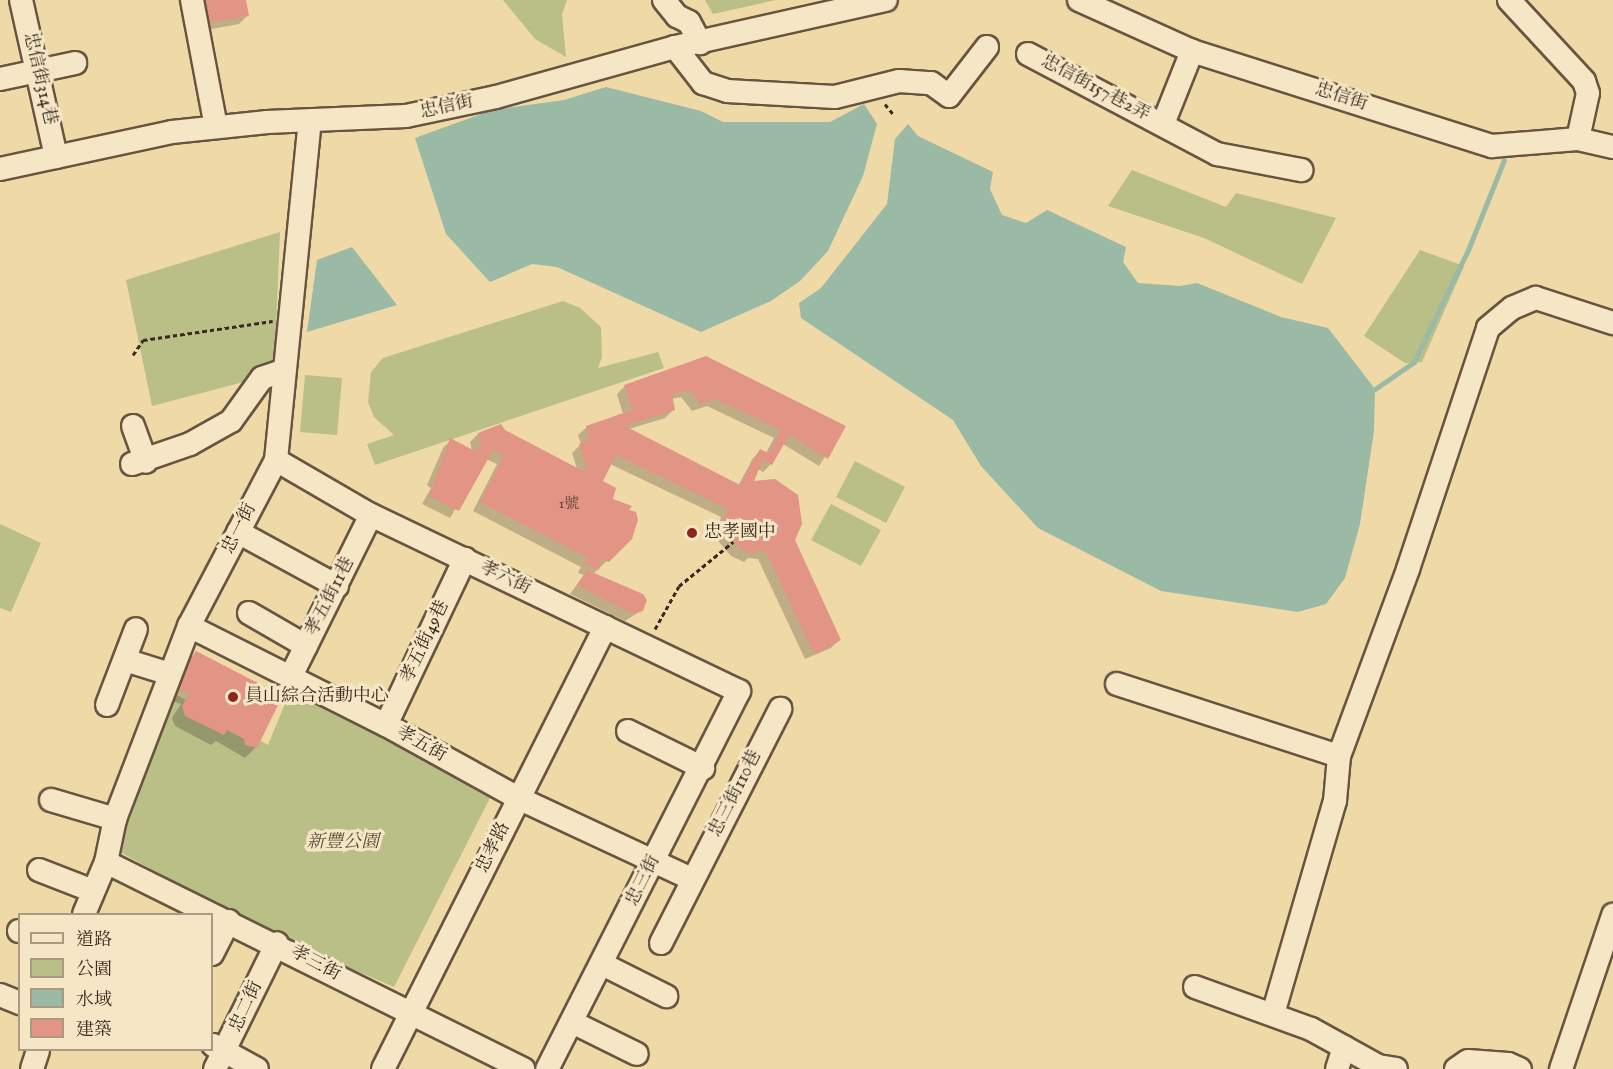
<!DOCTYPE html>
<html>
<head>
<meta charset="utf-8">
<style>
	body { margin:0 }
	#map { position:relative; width:1613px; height:1069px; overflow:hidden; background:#efd9a7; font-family:"IM FELL English","Noto Serif TC",serif }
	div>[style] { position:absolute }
	.green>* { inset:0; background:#b9bf87 }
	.water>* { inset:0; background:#9abaa5 }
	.shadow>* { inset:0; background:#0003 }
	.stream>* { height:5px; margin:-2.5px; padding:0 2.5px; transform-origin:2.5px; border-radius:2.5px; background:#9abaa5 }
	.building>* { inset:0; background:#e29485 }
	.path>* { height:3px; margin-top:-1.5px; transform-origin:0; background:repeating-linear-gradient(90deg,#3a291d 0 4.5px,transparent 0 7.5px) }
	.roads { filter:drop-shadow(2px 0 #675540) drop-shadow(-2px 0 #675540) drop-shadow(0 2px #675540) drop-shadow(0 -2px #675540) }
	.minor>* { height:22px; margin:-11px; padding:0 11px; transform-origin:11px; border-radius:11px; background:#f5e6c6 }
	.dots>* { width:16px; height:16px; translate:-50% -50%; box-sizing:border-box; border:3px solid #f5e6c6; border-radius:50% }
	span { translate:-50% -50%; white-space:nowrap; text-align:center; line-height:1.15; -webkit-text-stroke:6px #f5e6c6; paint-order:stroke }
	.number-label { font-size:15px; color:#644437 }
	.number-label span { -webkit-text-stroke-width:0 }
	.street-label { font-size:18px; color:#3a291d }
	.poi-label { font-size:18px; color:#3a291d }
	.left { translate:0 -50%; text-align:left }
	.park-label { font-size:18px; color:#5a4e38; font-style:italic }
	.legend { position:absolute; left:18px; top:913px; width:195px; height:138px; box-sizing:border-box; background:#f5e6c6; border:2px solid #aa9a82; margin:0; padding:8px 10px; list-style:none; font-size:18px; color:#3a291d }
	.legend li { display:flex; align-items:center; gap:12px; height:30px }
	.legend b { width:30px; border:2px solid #aa9a82 }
</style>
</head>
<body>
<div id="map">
	<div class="green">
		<div style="clip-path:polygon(503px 0,567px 0,562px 14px,566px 57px,535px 39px)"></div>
		<div style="clip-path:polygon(705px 0,776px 0,713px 14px)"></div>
		<div style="clip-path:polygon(1132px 170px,1226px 207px,1236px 193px,1336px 218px,1302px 284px,1204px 238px,1108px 206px)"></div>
		<div style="clip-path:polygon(280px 232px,274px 374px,152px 406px,126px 280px)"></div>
		<div style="clip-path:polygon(1420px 250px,1464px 266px,1422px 362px,1405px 363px,1364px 336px)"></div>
		<div style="clip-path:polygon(563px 301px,580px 308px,601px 327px,602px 357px,598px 368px,658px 352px,664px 368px,375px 465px,367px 444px,394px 435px,374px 417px,368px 402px,371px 372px,383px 358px)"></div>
		<div style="clip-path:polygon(305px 375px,342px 378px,337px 435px,300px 432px)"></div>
		<div style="clip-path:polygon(855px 461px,905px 487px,886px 523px,836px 497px)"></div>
		<div style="clip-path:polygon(831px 504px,881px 530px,861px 566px,811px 540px)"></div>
		<div style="clip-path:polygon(0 524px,41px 543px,11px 612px,0 608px)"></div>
		<div style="clip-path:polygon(291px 689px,492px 794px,394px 987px,275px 936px,118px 851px,175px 694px,268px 745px)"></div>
	</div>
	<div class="water">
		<div style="clip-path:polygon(606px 87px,701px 111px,723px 122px,830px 122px,864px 104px,877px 124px,863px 176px,828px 251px,800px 281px,771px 301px,701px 332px,557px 267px,532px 264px,490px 282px,446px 234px,415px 138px,492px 110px,564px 100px)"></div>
		<div style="clip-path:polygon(908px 124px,918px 136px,993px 172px,990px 189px,1002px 215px,1026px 223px,1047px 210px,1126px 247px,1123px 262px,1138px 283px,1180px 286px,1197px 283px,1281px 317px,1328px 328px,1375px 389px,1374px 431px,1360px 524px,1345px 578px,1326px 604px,1298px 612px,1161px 591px,1038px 528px,981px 466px,953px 420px,801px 318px,799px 303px,821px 288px,887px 204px,895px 139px)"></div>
		<div style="clip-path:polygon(352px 247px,397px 305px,307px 332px,317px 260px)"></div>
	</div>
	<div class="shadow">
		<div style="clip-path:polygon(190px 0,244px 0,247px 16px,239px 24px,195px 32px)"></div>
		<div style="clip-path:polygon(evenodd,706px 358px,844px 427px,819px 466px,783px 444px,771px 464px,763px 472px,758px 469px,752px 482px,793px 540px,839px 640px,831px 648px,805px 659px,758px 559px,748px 558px,744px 562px,731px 556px,719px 542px,716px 535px,721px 517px,610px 464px,601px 482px,611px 500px,627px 511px,631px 538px,592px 575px,642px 595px,642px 610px,625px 621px,570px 594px,584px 575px,578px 573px,581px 567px,473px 511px,497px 464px,486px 459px,450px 518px,422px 504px,431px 488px,427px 485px,443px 448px,451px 440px,472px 451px,470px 442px,478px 434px,504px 431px,577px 469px,572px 453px,581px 444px,578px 435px,587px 427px,623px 414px,617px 394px,625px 386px,706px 358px,681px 397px,692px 411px,707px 406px,774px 438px,766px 453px,761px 450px,753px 458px,738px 486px,629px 429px,665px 418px,673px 410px,671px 399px,681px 397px)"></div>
		<div style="clip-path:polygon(196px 653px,256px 747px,245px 758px,216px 741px,211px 745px,175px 726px,172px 718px,181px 704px,170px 700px,185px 664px)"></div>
	</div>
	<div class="stream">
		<div style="left:1375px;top:389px;width:47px;rotate:-34.7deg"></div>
		<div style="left:1414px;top:362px;width:124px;rotate:-64.3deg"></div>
		<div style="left:1468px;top:250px;width:97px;rotate:-68.2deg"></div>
	</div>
	<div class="building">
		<div style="clip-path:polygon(199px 0,246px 0,249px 16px,203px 24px)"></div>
		<div style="clip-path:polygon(evenodd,706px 356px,846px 426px,828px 459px,789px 435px,772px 465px,763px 460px,754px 481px,775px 479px,798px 495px,802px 524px,795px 540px,841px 640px,818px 653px,813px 652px,766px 552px,756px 550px,754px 555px,739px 548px,727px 534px,723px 526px,728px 509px,616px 455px,603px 481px,616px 488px,613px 499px,632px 506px,629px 510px,636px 512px,638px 520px,632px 539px,609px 562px,601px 559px,599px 570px,584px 564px,588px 558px,480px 502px,504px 456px,493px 450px,459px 511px,429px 496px,450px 438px,475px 451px,481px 445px,478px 433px,501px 424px,505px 430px,583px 471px,586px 465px,579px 444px,589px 440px,586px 426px,632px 410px,624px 385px,706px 356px,690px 390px,700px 404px,716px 399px,781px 430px,769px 453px,760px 449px,740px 485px,625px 426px,675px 410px,672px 394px,690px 390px)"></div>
		<div style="clip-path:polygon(587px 570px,643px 594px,647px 600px,643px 611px,634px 614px,577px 585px)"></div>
		<div style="clip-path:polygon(196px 651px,277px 693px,280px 701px,257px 748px,245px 745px,244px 739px,227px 730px,224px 735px,185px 716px,182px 706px,190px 693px,180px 690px,177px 681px)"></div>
	</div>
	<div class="path">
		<div style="left:885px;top:104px;width:14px;rotate:51deg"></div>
		<div style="left:133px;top:355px;width:18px;rotate:-56deg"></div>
		<div style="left:143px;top:340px;width:131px;rotate:-8.3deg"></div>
		<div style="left:655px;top:629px;width:49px;rotate:-60.8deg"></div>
		<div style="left:679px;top:586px;width:70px;rotate:-39.2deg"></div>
	</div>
	<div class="roads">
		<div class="minor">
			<div style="left:21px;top:0;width:161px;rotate:77.4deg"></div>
			<div style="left:192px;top:0;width:129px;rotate:79.3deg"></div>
			<div style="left:664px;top:0;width:21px;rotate:51deg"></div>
			<div style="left:677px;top:16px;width:13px;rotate:27deg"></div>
			<div style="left:689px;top:22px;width:24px;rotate:62deg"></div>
			<div style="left:1079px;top:0;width:124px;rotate:24.3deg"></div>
			<div style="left:1192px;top:51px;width:315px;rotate:17.6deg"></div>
			<div style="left:1492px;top:146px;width:86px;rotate:-4.7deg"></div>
			<div style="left:1578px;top:139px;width:36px;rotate:13deg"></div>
			<div style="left:1509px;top:0;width:110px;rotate:47.2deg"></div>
			<div style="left:1584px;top:81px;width:13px;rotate:72deg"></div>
			<div style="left:1588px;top:93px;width:47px;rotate:102.3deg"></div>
			<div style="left:675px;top:47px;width:46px;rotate:52.1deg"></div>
			<div style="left:703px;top:83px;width:25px;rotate:18deg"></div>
			<div style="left:727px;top:91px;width:108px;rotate:3.2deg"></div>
			<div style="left:835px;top:97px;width:66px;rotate:-14deg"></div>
			<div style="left:899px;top:81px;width:32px;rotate:4deg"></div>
			<div style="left:931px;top:83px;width:22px;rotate:36deg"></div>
			<div style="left:949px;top:96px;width:62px;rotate:-52.2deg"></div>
			<div style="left:1028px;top:54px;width:214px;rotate:27.9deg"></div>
			<div style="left:1217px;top:154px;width:86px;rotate:10.8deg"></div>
			<div style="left:0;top:79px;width:77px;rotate:-12deg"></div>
			<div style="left:1163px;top:124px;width:79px;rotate:-68.3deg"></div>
			<div style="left:0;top:169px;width:176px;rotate:-12.1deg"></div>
			<div style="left:172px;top:132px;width:96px;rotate:-6deg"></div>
			<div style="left:267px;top:122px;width:139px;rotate:-2.5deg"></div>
			<div style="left:406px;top:116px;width:92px;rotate:-11.9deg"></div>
			<div style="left:496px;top:97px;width:186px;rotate:-15.6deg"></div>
			<div style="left:675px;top:47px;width:216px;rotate:-12.6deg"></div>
			<div style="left:133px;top:426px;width:38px;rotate:70deg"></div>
			<div style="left:276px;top:460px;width:110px;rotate:30.1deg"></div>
			<div style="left:371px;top:515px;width:408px;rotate:25.6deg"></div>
			<div style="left:739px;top:691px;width:424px;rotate:116.9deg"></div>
			<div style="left:132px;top:464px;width:61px;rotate:-19deg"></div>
			<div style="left:190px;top:444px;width:47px;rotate:-29.3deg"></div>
			<div style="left:231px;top:421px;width:53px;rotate:-54.2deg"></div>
			<div style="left:262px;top:378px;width:24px;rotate:-19deg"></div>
			<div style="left:238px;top:532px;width:113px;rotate:28.6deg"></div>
			<div style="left:249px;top:613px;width:66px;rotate:30.1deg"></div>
			<div style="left:189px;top:626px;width:220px;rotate:26.7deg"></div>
			<div style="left:386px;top:725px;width:151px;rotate:28.9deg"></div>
			<div style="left:518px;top:798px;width:192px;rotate:25deg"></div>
			<div style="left:125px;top:660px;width:47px;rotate:17.3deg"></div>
			<div style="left:290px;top:678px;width:182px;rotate:-63.6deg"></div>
			<div style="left:1117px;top:684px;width:233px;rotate:18deg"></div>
			<div style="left:107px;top:705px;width:81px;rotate:-69.1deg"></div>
			<div style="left:386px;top:725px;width:184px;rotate:-64.6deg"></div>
			<div style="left:628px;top:731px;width:84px;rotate:26.3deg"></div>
			<div style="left:51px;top:800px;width:67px;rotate:16.5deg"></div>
			<div style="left:106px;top:862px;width:466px;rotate:26.4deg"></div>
			<div style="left:39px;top:870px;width:58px;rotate:21.3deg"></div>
			<div style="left:84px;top:914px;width:56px;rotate:-67.1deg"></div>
			<div style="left:106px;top:862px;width:44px;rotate:-78.2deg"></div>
			<div style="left:115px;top:819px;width:207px;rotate:-69deg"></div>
			<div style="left:189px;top:626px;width:187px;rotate:-62.3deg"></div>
			<div style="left:276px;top:460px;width:341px;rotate:-84.3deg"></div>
			<div style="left:19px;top:931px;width:1px"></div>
			<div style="left:661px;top:943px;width:263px;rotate:-63deg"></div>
			<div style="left:212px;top:954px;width:37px;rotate:-63deg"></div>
			<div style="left:602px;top:964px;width:72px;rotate:26.6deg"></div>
			<div style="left:1195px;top:987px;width:123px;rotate:19.9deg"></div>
			<div style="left:1311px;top:1029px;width:77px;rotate:28.9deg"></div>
			<div style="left:1378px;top:1066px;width:18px;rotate:9deg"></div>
			<div style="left:0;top:995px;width:22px;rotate:22deg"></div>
			<div style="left:1273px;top:1014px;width:222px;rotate:-73.8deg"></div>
			<div style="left:1335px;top:801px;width:45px;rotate:-84.9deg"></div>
			<div style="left:1339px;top:756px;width:199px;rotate:-69.7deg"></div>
			<div style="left:1408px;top:569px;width:254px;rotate:-71.6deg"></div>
			<div style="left:1488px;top:328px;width:31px;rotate:-40deg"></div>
			<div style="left:1512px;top:308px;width:26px;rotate:-23deg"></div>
			<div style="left:1536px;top:298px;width:81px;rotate:18deg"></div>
			<div style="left:572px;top:1022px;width:72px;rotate:26.2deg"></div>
			<div style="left:213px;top:1045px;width:50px;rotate:28.6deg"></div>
			<div style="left:32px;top:1069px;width:20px;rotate:-72deg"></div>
			<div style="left:215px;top:1069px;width:140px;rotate:-63.8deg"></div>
			<div style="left:383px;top:1069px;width:495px;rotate:-63.3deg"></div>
			<div style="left:1337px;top:1069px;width:23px;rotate:-72deg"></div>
			<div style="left:1456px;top:1069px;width:14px;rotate:-34deg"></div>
			<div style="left:1468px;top:1061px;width:40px;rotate:4.3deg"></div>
			<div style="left:1508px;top:1064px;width:13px;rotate:23deg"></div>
			<div style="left:1561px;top:1069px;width:163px;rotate:-71.3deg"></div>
		</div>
	</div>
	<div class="dots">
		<div style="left:692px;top:533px;background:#8f2418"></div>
		<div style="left:233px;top:697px;background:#8f2418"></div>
	</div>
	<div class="number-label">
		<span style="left:569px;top:504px">1號</span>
	</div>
	<div class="street-label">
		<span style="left:39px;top:79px;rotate:77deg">忠信街314巷</span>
		<span style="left:1095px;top:89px;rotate:28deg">忠信街157巷2弄</span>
		<span style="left:1341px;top:98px;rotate:18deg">忠信街</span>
		<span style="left:447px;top:108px;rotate:-12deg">忠信街</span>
		<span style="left:240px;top:529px;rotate:-63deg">忠一街</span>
		<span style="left:505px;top:579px;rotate:26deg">孝六街</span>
		<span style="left:331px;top:597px;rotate:-63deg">孝五街11巷</span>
		<span style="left:426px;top:642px;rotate:-65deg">孝五街49巷</span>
		<span style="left:421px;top:745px;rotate:29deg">孝五街</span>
		<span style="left:736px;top:794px;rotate:-63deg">忠三街110巷</span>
		<span style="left:494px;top:848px;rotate:-64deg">忠孝路</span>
		<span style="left:644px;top:881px;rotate:-63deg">忠三街</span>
		<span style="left:315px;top:964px;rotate:28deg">孝三街</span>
		<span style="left:247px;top:1007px;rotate:-65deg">忠二街</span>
	</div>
	<div class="poi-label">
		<span class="left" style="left:704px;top:533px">忠孝國中</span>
		<span class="left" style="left:245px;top:697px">員山綜合活動中心</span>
	</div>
	<div class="park-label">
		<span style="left:343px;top:843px">新豐公園</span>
	</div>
	<ul class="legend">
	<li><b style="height:8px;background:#f5e6c6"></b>道路</li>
	<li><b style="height:16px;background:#b9bf87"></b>公園</li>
	<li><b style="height:16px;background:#9abaa5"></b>水域</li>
	<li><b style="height:16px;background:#e29485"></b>建築</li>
	</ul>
</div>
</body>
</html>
